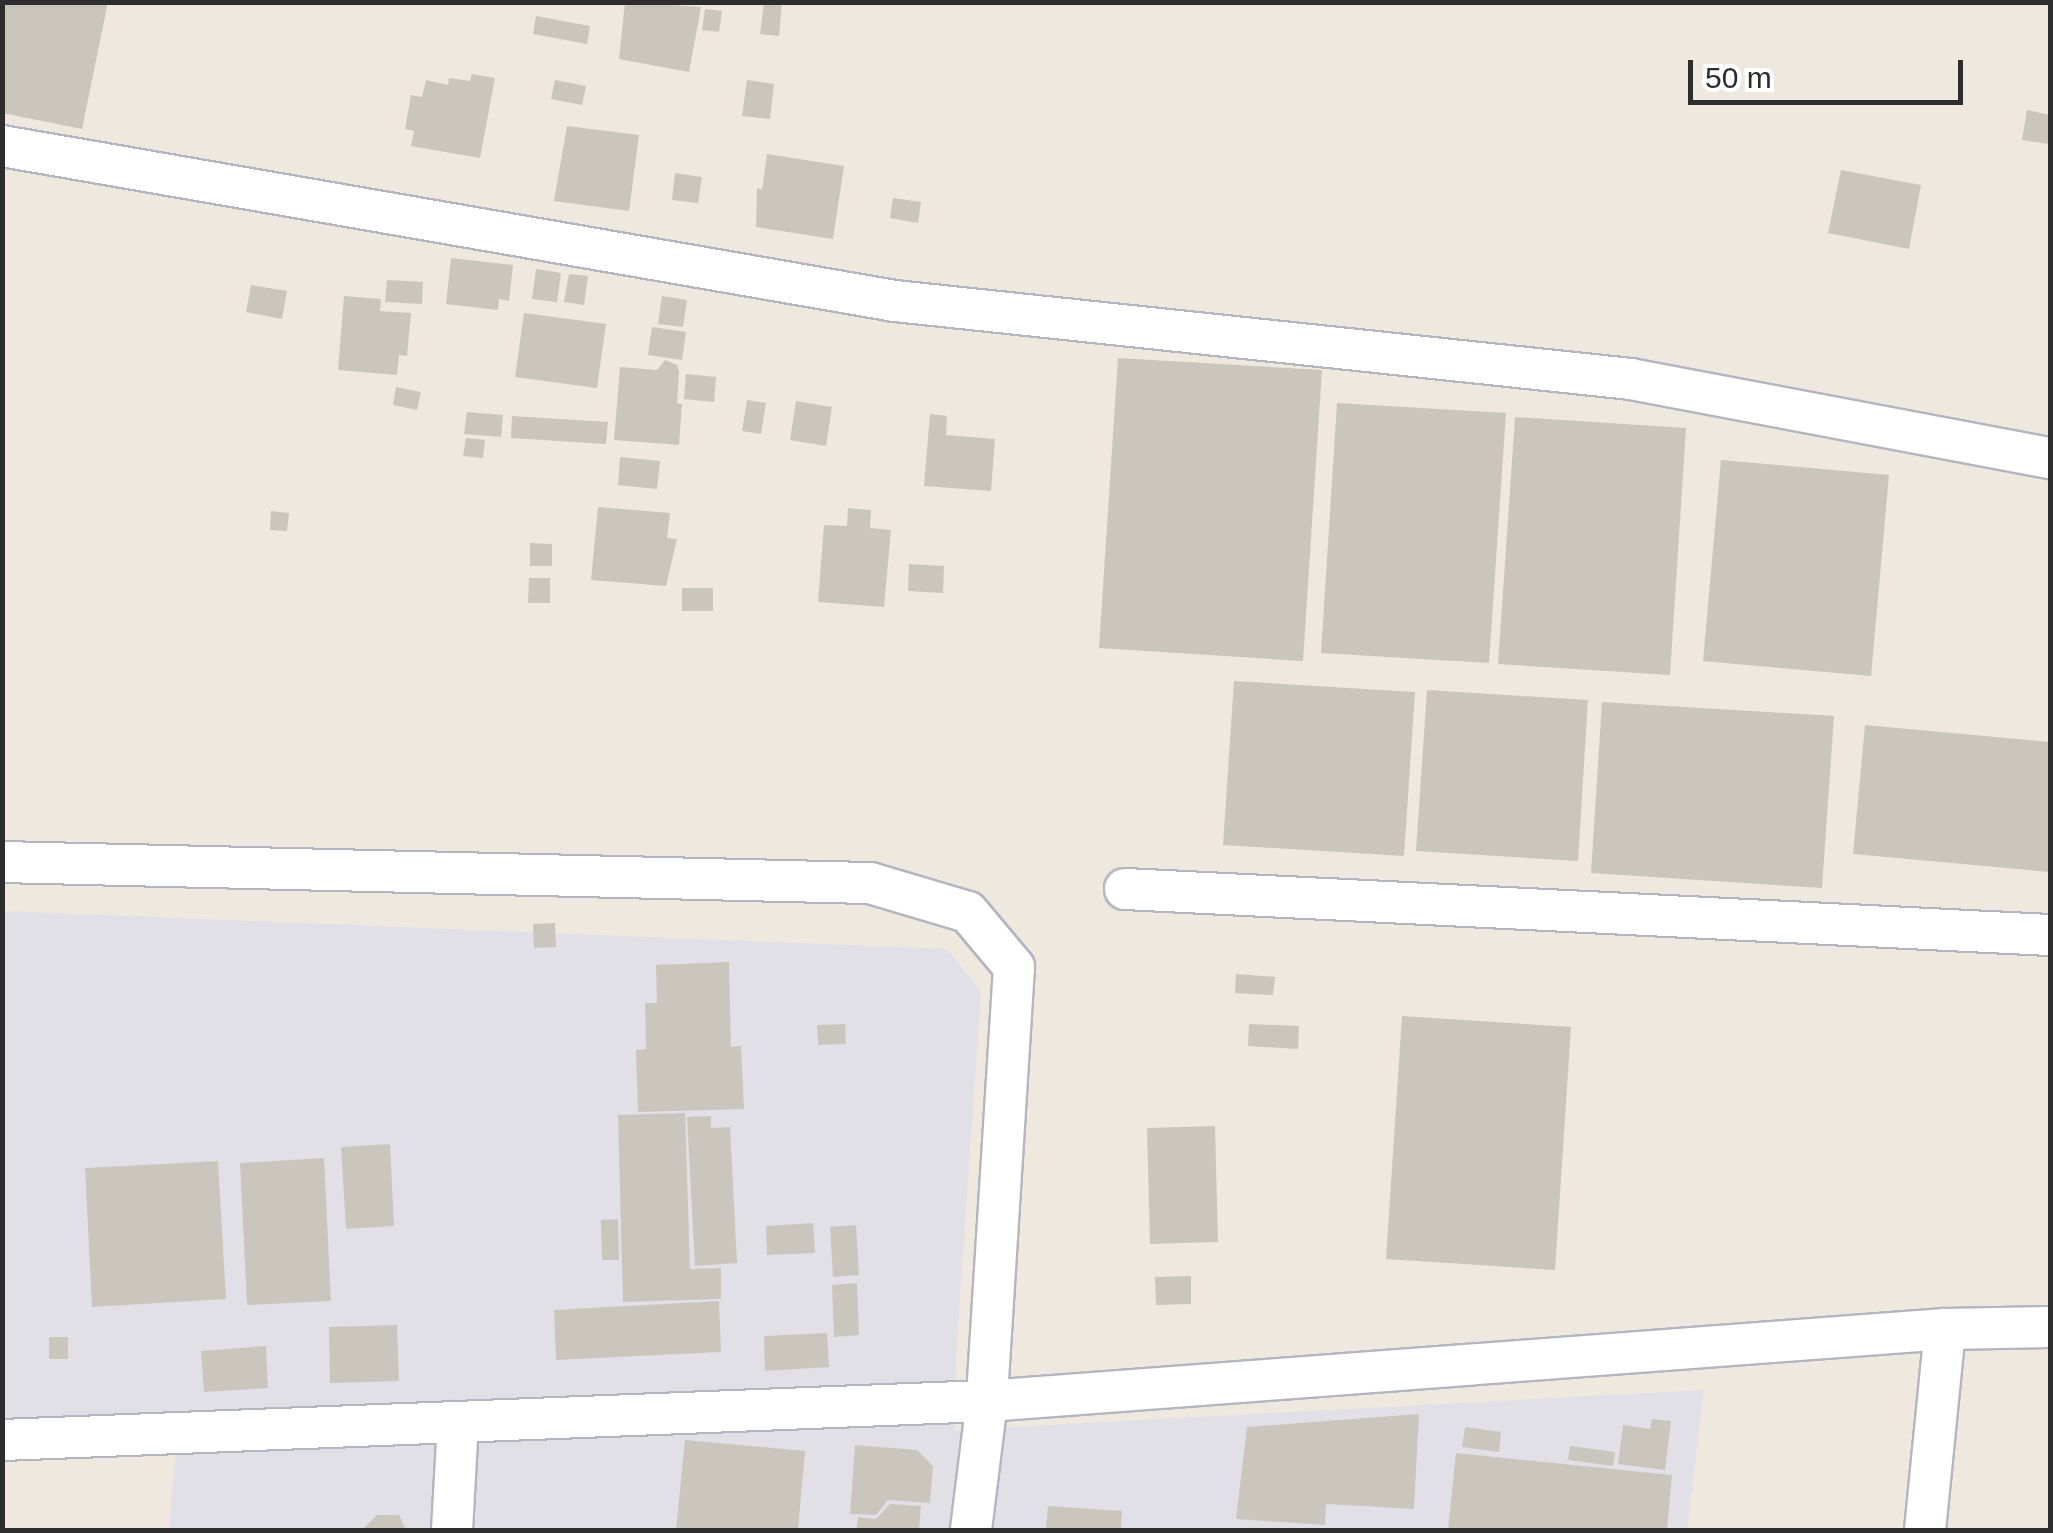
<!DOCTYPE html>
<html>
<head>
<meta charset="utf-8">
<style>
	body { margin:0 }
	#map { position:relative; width:2053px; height:1533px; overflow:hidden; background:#eee8df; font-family:Helvetica,sans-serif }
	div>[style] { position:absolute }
	.industrial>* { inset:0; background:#e2e0e7 }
	.building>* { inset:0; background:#cac6be }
	.roads { filter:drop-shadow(2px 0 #b3b5c0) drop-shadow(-2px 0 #b3b5c0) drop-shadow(0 2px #b3b5c0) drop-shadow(0 -2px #b3b5c0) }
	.minor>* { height:40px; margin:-20px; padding:0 20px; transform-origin:20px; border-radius:20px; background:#fff }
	span { translate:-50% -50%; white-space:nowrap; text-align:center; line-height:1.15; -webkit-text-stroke:10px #fff; paint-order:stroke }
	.frame { position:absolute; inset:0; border:5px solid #2d2d2d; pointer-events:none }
	.scale { position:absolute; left:1688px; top:60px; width:275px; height:45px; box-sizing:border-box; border:5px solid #2d2d2d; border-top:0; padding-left:12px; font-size:30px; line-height:35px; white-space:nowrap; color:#2d2d2d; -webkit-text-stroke:8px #fff; paint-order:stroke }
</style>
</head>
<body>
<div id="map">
	<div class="industrial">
		<div style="clip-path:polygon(3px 911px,947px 949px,981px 991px,956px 1356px,955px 1430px,1704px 1390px,1687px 1530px,169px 1530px,176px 1449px,3px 1453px)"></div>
	</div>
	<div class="building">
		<div style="clip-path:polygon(2px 2px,108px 2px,82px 129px,2px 113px)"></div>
		<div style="clip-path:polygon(625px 2px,701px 7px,689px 72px,619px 59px)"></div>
		<div style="clip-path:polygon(764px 2px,782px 2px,779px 36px,760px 34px)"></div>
		<div style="clip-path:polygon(705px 9px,722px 11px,719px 32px,702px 30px)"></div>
		<div style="clip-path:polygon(536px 16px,590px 26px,587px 44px,533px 34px)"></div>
		<div style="clip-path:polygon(472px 74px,495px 78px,480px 158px,411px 146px,414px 131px,405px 129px,411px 95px,422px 97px,426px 80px,448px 85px,449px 78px,470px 81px)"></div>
		<div style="clip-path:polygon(555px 80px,586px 86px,582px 105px,551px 99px)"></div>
		<div style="clip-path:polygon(747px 80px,774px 84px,770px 119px,742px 116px)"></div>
		<div style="clip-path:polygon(2027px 110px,2050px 115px,2049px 144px,2022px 140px)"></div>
		<div style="clip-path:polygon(567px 126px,639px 135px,629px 211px,554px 201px)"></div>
		<div style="clip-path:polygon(767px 154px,844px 166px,833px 239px,756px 227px,757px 188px,762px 190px)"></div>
		<div style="clip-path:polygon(1841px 170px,1921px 185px,1909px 249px,1828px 233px)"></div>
		<div style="clip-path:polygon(675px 173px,702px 177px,698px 203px,672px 200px)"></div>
		<div style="clip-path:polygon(893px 198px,921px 202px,918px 223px,890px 218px)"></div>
		<div style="clip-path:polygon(451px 258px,513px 265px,509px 301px,499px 299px,498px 310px,446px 304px)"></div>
		<div style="clip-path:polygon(536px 269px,561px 273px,557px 302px,532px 299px)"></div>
		<div style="clip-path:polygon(569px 274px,588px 276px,584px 305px,564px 302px)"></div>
		<div style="clip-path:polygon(387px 280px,423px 282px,422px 304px,385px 302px)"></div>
		<div style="clip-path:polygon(251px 285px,287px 291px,282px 319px,246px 312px)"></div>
		<div style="clip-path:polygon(344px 296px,381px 299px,380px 311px,411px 313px,407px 356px,399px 355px,397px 375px,338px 370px)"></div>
		<div style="clip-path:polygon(662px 296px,687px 300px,683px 327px,658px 324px)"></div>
		<div style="clip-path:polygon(524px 313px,606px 324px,597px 388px,515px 377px)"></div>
		<div style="clip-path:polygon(652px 327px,686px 332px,682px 360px,648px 355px)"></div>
		<div style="clip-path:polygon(1118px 358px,1322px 370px,1303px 661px,1099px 648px)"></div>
		<div style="clip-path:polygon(665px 360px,677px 365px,679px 372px,677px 403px,682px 404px,679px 445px,614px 440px,620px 367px,657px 370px)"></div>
		<div style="clip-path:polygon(686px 374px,716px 377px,714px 402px,684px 399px)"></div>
		<div style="clip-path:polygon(396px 387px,421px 392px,417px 410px,393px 405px)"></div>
		<div style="clip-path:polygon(747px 400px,766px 403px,761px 434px,742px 431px)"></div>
		<div style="clip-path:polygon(796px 401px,832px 407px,826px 446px,790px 440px)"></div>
		<div style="clip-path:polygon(1337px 403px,1506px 413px,1489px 663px,1321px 653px)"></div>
		<div style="clip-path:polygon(467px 412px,503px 415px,501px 437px,464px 434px)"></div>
		<div style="clip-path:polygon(930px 414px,947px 416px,946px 435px,995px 439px,991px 491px,924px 486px)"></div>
		<div style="clip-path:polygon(512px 416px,608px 422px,606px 444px,511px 438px)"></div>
		<div style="clip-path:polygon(1515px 417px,1686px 428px,1670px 675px,1498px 664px)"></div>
		<div style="clip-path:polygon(466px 438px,485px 440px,483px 458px,463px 456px)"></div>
		<div style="clip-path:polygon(620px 457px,660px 461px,657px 489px,618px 485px)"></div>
		<div style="clip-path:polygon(1721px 460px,1889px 475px,1871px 676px,1703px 661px)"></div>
		<div style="clip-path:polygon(598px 507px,670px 513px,667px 538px,677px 539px,666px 586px,591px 580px)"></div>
		<div style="clip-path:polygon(848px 508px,871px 510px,870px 528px,891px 530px,884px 607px,818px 602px,824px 525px,847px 526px)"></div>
		<div style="clip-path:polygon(271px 511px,289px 513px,287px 531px,270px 530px)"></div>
		<div style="clip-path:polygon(530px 543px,552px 544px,552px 566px,530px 566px)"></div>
		<div style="clip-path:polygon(909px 564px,944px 566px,943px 593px,908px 591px)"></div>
		<div style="clip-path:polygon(529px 578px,550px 578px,550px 603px,528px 603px)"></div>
		<div style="clip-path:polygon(682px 588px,713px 588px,713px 611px,682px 611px)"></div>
		<div style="clip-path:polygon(1234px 681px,1415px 692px,1404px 856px,1223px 845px)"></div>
		<div style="clip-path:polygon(1427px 690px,1588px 700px,1578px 861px,1416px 851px)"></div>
		<div style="clip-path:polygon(1602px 702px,1834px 716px,1822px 888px,1591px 873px)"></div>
		<div style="clip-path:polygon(1865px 725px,2050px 742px,2049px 872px,1853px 854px)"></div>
		<div style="clip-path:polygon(555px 923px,556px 947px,534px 948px,533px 924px)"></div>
		<div style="clip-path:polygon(729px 962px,731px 1047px,741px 1046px,744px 1109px,638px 1112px,636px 1050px,646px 1049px,645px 1003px,657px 1003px,656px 965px)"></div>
		<div style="clip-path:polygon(1236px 974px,1275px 977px,1273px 995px,1235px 993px)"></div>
		<div style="clip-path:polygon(1402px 1016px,1571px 1027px,1555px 1270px,1386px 1259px)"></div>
		<div style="clip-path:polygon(845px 1024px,846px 1044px,818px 1045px,817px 1025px)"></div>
		<div style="clip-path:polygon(1249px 1024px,1299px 1026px,1298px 1049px,1248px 1046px)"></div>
		<div style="clip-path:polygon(685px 1113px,690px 1269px,721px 1268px,721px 1299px,623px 1302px,618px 1115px)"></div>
		<div style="clip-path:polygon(711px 1116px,711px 1128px,730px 1127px,737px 1263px,695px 1266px,687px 1117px)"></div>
		<div style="clip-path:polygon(1215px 1126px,1218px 1242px,1150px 1244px,1147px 1128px)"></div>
		<div style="clip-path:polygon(390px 1144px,394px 1226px,346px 1229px,341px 1147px)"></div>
		<div style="clip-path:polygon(324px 1158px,331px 1301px,247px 1305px,240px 1163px)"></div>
		<div style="clip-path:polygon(218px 1161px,226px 1299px,92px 1307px,85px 1168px)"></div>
		<div style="clip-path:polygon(618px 1219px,619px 1260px,602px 1260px,601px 1220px)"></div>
		<div style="clip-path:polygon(813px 1223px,815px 1253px,767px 1255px,766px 1226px)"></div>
		<div style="clip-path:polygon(856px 1225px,859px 1275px,833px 1277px,830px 1227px)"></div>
		<div style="clip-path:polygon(1191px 1276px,1191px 1304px,1156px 1305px,1155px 1277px)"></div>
		<div style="clip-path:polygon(857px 1283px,859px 1335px,834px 1337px,832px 1285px)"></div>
		<div style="clip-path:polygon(719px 1301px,721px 1352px,556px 1360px,554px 1310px)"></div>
		<div style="clip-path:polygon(397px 1325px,399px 1381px,330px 1383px,329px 1327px)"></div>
		<div style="clip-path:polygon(827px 1333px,829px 1367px,765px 1371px,764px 1336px)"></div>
		<div style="clip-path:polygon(49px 1337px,68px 1337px,68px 1359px,49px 1359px)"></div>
		<div style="clip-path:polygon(266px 1346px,268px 1388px,204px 1392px,201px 1351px)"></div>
		<div style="clip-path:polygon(1419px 1414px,1414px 1509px,1326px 1504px,1325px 1525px,1236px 1519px,1247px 1427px)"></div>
		<div style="clip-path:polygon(1652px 1419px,1671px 1421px,1665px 1470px,1618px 1464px,1623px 1425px,1650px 1429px)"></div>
		<div style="clip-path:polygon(1465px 1427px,1501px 1432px,1499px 1452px,1462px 1447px)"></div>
		<div style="clip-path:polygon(685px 1440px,805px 1451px,798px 1530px,676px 1530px)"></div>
		<div style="clip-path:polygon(855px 1445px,917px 1450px,933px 1466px,930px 1503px,888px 1500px,876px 1515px,850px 1514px)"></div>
		<div style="clip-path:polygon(1570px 1446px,1615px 1452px,1613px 1466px,1568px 1460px)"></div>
		<div style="clip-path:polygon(1456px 1453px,1672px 1475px,1667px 1530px,1448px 1530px)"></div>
		<div style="clip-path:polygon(890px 1504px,921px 1506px,919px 1530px,856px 1530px,858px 1517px,876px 1519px)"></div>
		<div style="clip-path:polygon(1048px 1506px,1122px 1511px,1121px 1530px,1046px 1529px)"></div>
		<div style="clip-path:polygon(377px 1515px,399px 1515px,406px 1530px,362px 1530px)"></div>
	</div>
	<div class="roads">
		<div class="minor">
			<div style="left:2px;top:146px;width:906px;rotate:9.85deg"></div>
			<div style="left:895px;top:301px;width:740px;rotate:6.05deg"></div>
			<div style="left:1631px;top:379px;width:426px;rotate:10.7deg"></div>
			<div style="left:2px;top:862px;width:868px;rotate:1.39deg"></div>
			<div style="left:870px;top:883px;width:102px;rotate:16.5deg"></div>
			<div style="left:968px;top:912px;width:72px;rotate:50.1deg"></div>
			<div style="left:1014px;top:967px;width:435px;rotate:93.6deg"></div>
			<div style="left:987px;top:1401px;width:130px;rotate:97.1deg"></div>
			<div style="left:1125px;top:889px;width:926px;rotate:2.85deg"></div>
			<div style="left:2px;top:1440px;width:986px;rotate:-2.27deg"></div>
			<div style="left:987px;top:1401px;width:961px;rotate:-4.3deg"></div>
			<div style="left:1945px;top:1329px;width:105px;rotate:-1.1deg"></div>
			<div style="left:452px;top:1530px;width:108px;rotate:-86.8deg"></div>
			<div style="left:1925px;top:1530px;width:202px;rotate:-84.3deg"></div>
		</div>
	</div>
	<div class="frame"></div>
	<div class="scale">50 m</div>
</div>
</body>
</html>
